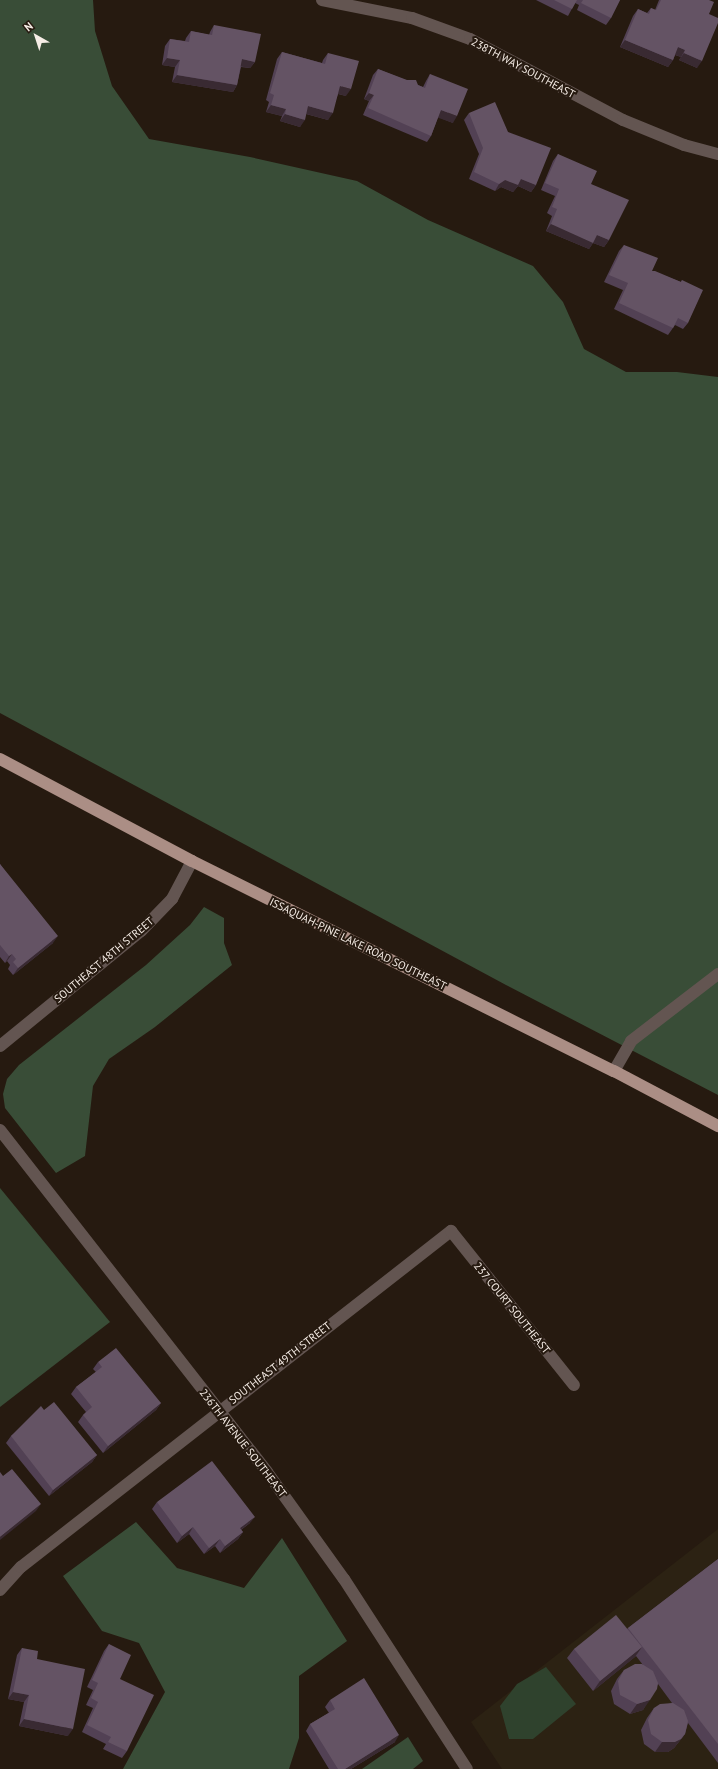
<!DOCTYPE html>
<html>
<head>
<meta charset="utf-8">
<style>
	body { margin:0 }
	#map { position:relative; width:718px; height:1769px; overflow:hidden; background:#261a10; font-family:"PT Sans",sans-serif }
	div>[style] { position:absolute }
	.industrial>* { inset:0; background:#2c2213 }
	.green>* { inset:0; background:#2f422d }
	.forest>* { inset:0; background:#394d37 }
	.minor>* { height:12px; margin:-6px; padding:0 6px; transform-origin:6px; border-radius:6px; background:#635551 }
	.major>* { height:12px; margin:-6px; padding:0 6px; transform-origin:6px; border-radius:6px; background:#ab8e85 }
	.wall>* { inset:0; background:#524154 }
	.shaded-wall>* { inset:0; background:#392a32 }
	.building>* { inset:0; background:#645364 }
	span { translate:-50% -50%; white-space:nowrap; text-align:center; line-height:1.15; -webkit-text-stroke:4px #261a10; paint-order:stroke }
	.street-label { font-size:11px; color:#f6ede6 }
	.north { position:absolute; left:16px; top:16px; width:40px; height:40px; -webkit-text-stroke:3px #261a10; paint-order:stroke; rotate:321deg; font-size:11px; font-weight:700; line-height:16px; text-align:center; color:#f6ede6 }
	.north::after { content:''; display:block; margin:auto; width:14px; height:18px; background:#f6ede6; clip-path:polygon(50% 0,100% 100%,50% 72%,0 100%) }
</style>
</head>
<body>
<div id="map">
	<div class="industrial">
		<div style="clip-path:polygon(718px 1529px,718px 1769px,502px 1769px,471px 1722px)"></div>
	</div>
	<div class="green">
		<div style="clip-path:polygon(546px 1667px,576px 1704px,533px 1739px,509px 1739px,500px 1706px,517px 1684px)"></div>
	</div>
	<div class="forest">
		<div style="clip-path:polygon(0 0,93px 0,95px 31px,112px 86px,149px 139px,250px 157px,357px 181px,428px 220px,533px 266px,563px 302px,584px 349px,626px 372px,677px 372px,718px 377px,718px 1095px,506px 985px,0 713px)"></div>
		<div style="clip-path:polygon(204px 907px,224px 918px,224px 943px,232px 965px,155px 1027px,109px 1059px,93px 1086px,85px 1156px,56px 1173px,5px 1108px,3px 1094px,7px 1079px,19px 1065px,146px 965px,190px 925px)"></div>
		<div style="clip-path:polygon(0 1188px,110px 1322px,0 1407px)"></div>
		<div style="clip-path:polygon(136px 1522px,177px 1568px,244px 1588px,282px 1538px,347px 1641px,299px 1676px,299px 1738px,289px 1769px,123px 1769px,165px 1692px,139px 1643px,102px 1631px,63px 1576px)"></div>
		<div style="clip-path:polygon(408px 1737px,423px 1761px,413px 1769px,362px 1769px)"></div>
	</div>
	<div class="minor">
		<div style="left:322px;top:0;width:92px;rotate:11.3deg"></div>
		<div style="left:412px;top:18px;width:62px;rotate:19.9deg"></div>
		<div style="left:470px;top:39px;width:173px;rotate:27.9deg"></div>
		<div style="left:623px;top:120px;width:66px;rotate:22.3deg"></div>
		<div style="left:684px;top:145px;width:35px;rotate:15deg"></div>
		<div style="left:0;top:1046px;width:182px;rotate:-39.2deg"></div>
		<div style="left:141px;top:931px;width:45px;rotate:-45.9deg"></div>
		<div style="left:172px;top:899px;width:43px;rotate:-62.2deg"></div>
		<div style="left:614px;top:1071px;width:34px;rotate:-60deg"></div>
		<div style="left:631px;top:1041px;width:110px;rotate:-37.6deg"></div>
		<div style="left:0;top:1130px;width:434px;rotate:52deg"></div>
		<div style="left:267px;top:1472px;width:132px;rotate:54.3deg"></div>
		<div style="left:344px;top:1579px;width:226px;rotate:57.1deg"></div>
		<div style="left:0;top:1590px;width:31px;rotate:-48deg"></div>
		<div style="left:21px;top:1567px;width:546px;rotate:-38deg"></div>
		<div style="left:451px;top:1231px;width:197px;rotate:51.4deg"></div>
	</div>
	<div class="major">
		<div style="left:0;top:759px;width:217px;rotate:28deg"></div>
		<div style="left:192px;top:861px;width:471px;rotate:26.5deg"></div>
		<div style="left:614px;top:1071px;width:118px;rotate:27.9deg"></div>
	</div>
	<div class="wall">
		<div style="clip-path:polygon(536px 0,620px 0,611px 18px,606px 25px,577px 10px,579px 5px,575px 3px,568px 16px)"></div>
		<div style="clip-path:polygon(659px 0,709px 0,709px 14px,697px 68px,679px 60px,681px 57px,675px 55px,673px 60px,668px 67px,620px 47px,633px 16px,638px 9px,647px 13px,651px 8px,655px 10px)"></div>
		<div style="clip-path:polygon(214px 25px,255px 62px,250px 68px,241px 67px,237px 85px,233px 92px,172px 82px,175px 67px,162px 65px,165px 46px,170px 39px,185px 41px,186px 38px,191px 31px,209px 35px,210px 32px)"></div>
		<div style="clip-path:polygon(282px 52px,322px 63px,323px 60px,328px 53px,346px 96px,338px 94px,328px 120px,306px 114px,300px 127px,280px 121px,282px 116px,266px 112px,269px 102px,266px 100px,277px 59px)"></div>
		<div style="clip-path:polygon(378px 69px,423px 87px,426px 81px,430px 74px,453px 123px,438px 117px,431px 136px,427px 142px,363px 115px,369px 101px,364px 99px,373px 75px)"></div>
		<div style="clip-path:polygon(469px 113px,508px 132px,536px 185px,531px 192px,518px 186px,513px 192px,501px 187px,495px 191px,469px 179px,479px 154px,464px 120px)"></div>
		<div style="clip-path:polygon(558px 154px,591px 184px,609px 240px,604px 247px,593px 243px,589px 249px,546px 231px,552px 216px,547px 213px,555px 196px,541px 190px,553px 161px)"></div>
		<div style="clip-path:polygon(624px 245px,652px 271px,681px 282px,682px 280px,688px 323px,683px 329px,675px 325px,668px 335px,614px 309px,623px 290px,604px 282px,619px 251px)"></div>
		<div style="clip-path:polygon(0 864px,53px 943px,13px 975px,8px 969px,10px 965px,7px 961px,5px 963px,0 957px)"></div>
		<div style="clip-path:polygon(98px 1362px,161px 1403px,156px 1410px,103px 1453px,78px 1422px,83px 1415px,86px 1412px,71px 1394px,76px 1387px,96px 1372px,93px 1369px)"></div>
		<div style="clip-path:polygon(44px 1410px,97px 1455px,92px 1462px,49px 1496px,6px 1443px,11px 1436px)"></div>
		<div style="clip-path:polygon(157px 1502px,250px 1523px,241px 1530px,243px 1532px,238px 1539px,220px 1553px,215px 1546px,204px 1554px,189px 1534px,177px 1543px,152px 1509px)"></div>
		<div style="clip-path:polygon(718px 1559px,718px 1763px,688px 1723px,685px 1734px,678px 1743px,674px 1748px,668px 1752px,655px 1752px,644px 1744px,641px 1730px,647px 1718px,654px 1708px,672px 1703px,658px 1684px,643px 1710px,630px 1714px,614px 1704px,611px 1691px,617px 1679px,624px 1670px,643px 1665px,636px 1656px,593px 1691px,567px 1658px,574px 1649px,627px 1629px,628px 1628px)"></div>
		<div style="clip-path:polygon(109px 1644px,120px 1679px,127px 1751px,122px 1758px,103px 1749px,106px 1744px,82px 1732px,93px 1708px,86px 1705px,93px 1690px,87px 1687px,104px 1651px)"></div>
		<div style="clip-path:polygon(22px 1648px,37px 1659px,68px 1736px,19px 1726px,24px 1702px,8px 1699px,17px 1655px)"></div>
		<div style="clip-path:polygon(330px 1700px,395px 1742px,351px 1769px,329px 1769px,306px 1731px,310px 1724px,329px 1713px,325px 1707px)"></div>
	</div>
	<div class="shaded-wall">
		<div style="clip-path:polygon(625px 40px,673px 60px,668px 67px,620px 47px)"></div>
		<div style="clip-path:polygon(678px 47px,685px 50px,681px 57px,673px 54px)"></div>
		<div style="clip-path:polygon(684px 53px,702px 61px,697px 68px,679px 60px)"></div>
		<div style="clip-path:polygon(167px 58px,180px 60px,175px 67px,162px 65px)"></div>
		<div style="clip-path:polygon(242px 59px,255px 62px,250px 68px,238px 66px)"></div>
		<div style="clip-path:polygon(177px 75px,237px 85px,233px 92px,172px 82px)"></div>
		<div style="clip-path:polygon(340px 86px,351px 89px,346px 96px,335px 93px)"></div>
		<div style="clip-path:polygon(369px 93px,374px 95px,369px 101px,364px 99px)"></div>
		<div style="clip-path:polygon(271px 105px,286px 109px,282px 116px,266px 112px)"></div>
		<div style="clip-path:polygon(308px 106px,333px 113px,328px 120px,303px 113px)"></div>
		<div style="clip-path:polygon(441px 110px,457px 116px,453px 123px,436px 117px)"></div>
		<div style="clip-path:polygon(285px 114px,305px 120px,300px 127px,280px 121px)"></div>
		<div style="clip-path:polygon(521px 179px,536px 185px,531px 192px,518px 186px,513px 192px,501px 187px,495px 191px,499px 184px,505px 180px)"></div>
		<div style="clip-path:polygon(551px 224px,597px 235px,609px 240px,604px 247px,593px 243px,589px 249px,546px 231px)"></div>
		<div style="clip-path:polygon(58px 936px,53px 943px,13px 975px,18px 968px)"></div>
		<div style="clip-path:polygon(12px 954px,7px 961px,5px 963px,9px 956px)"></div>
		<div style="clip-path:polygon(161px 1403px,156px 1410px,103px 1453px,108px 1446px)"></div>
		<div style="clip-path:polygon(97px 1455px,92px 1462px,49px 1496px,53px 1490px)"></div>
		<div style="clip-path:polygon(41px 1504px,36px 1511px,0 1540px,0 1537px)"></div>
		<div style="clip-path:polygon(255px 1517px,250px 1523px,235px 1534px,240px 1528px)"></div>
		<div style="clip-path:polygon(193px 1527px,189px 1534px,177px 1543px,182px 1536px)"></div>
		<div style="clip-path:polygon(243px 1532px,238px 1539px,220px 1553px,225px 1546px)"></div>
		<div style="clip-path:polygon(220px 1539px,215px 1546px,204px 1554px,209px 1548px)"></div>
		<div style="clip-path:polygon(642px 1647px,635px 1657px,593px 1691px,600px 1681px)"></div>
		<div style="clip-path:polygon(13px 1692px,29px 1695px,24px 1702px,8px 1699px)"></div>
		<div style="clip-path:polygon(650px 1700px,643px 1710px,630px 1714px,637px 1704px)"></div>
		<div style="clip-path:polygon(24px 1719px,73px 1729px,68px 1736px,19px 1726px)"></div>
		<div style="clip-path:polygon(685px 1734px,678px 1743px,674px 1748px,668px 1752px,655px 1752px,662px 1742px)"></div>
		<div style="clip-path:polygon(399px 1735px,395px 1742px,351px 1769px,345px 1769px)"></div>
	</div>
	<div class="building">
		<div style="clip-path:polygon(554px 0,577px 0,572px 9px)"></div>
		<div style="clip-path:polygon(583px 0,620px 0,611px 18px,581px 3px)"></div>
		<div style="clip-path:polygon(661px 0,709px 0,714px 2px,709px 14px,718px 18px,718px 23px,702px 61px,684px 53px,685px 50px,678px 47px,673px 60px,625px 40px,638px 9px,649px 14px,651px 8px,656px 10px)"></div>
		<div style="clip-path:polygon(214px 25px,261px 34px,255px 62px,242px 59px,237px 85px,177px 75px,180px 60px,167px 58px,170px 39px,189px 42px,191px 31px,212px 35px)"></div>
		<div style="clip-path:polygon(282px 52px,325px 64px,328px 53px,359px 61px,351px 89px,340px 86px,333px 113px,308px 106px,305px 120px,285px 114px,286px 109px,271px 105px,274px 95px,270px 93px)"></div>
		<div style="clip-path:polygon(378px 69px,407px 80px,416px 80px,418px 85px,425px 88px,430px 74px,468px 89px,457px 116px,441px 110px,431px 136px,368px 108px,374px 95px,369px 93px)"></div>
		<div style="clip-path:polygon(495px 102px,508px 132px,551px 148px,536px 185px,521px 179px,518px 185px,505px 180px,499px 184px,474px 172px,483px 148px,469px 113px)"></div>
		<div style="clip-path:polygon(558px 154px,597px 171px,591px 184px,629px 200px,609px 240px,597px 235px,593px 243px,551px 224px,557px 209px,552px 207px,559px 189px,545px 183px)"></div>
		<div style="clip-path:polygon(624px 245px,658px 258px,652px 271px,655px 271px,681px 282px,682px 280px,703px 290px,688px 323px,678px 318px,673px 328px,619px 303px,628px 283px,609px 275px)"></div>
		<div style="clip-path:polygon(0 864px,58px 936px,18px 968px,13px 962px,16px 959px,12px 954px,9px 956px,0 945px)"></div>
		<div style="clip-path:polygon(116px 1348px,161px 1403px,108px 1446px,83px 1415px,92px 1407px,76px 1387px,102px 1367px,98px 1362px)"></div>
		<div style="clip-path:polygon(54px 1402px,97px 1455px,53px 1490px,11px 1436px,41px 1406px,44px 1410px)"></div>
		<div style="clip-path:polygon(212px 1461px,255px 1517px,240px 1528px,243px 1532px,225px 1546px,220px 1539px,209px 1548px,193px 1527px,182px 1536px,157px 1502px)"></div>
		<div style="clip-path:polygon(12px 1469px,41px 1504px,0 1537px,0 1472px,3px 1476px)"></div>
		<div style="clip-path:polygon(718px 1559px,718px 1744px,628px 1628px)"></div>
		<div style="clip-path:polygon(616px 1615px,642px 1647px,600px 1681px,574px 1649px)"></div>
		<div style="clip-path:polygon(109px 1644px,131px 1655px,120px 1679px,154px 1695px,127px 1751px,108px 1742px,111px 1737px,87px 1725px,98px 1702px,91px 1698px,98px 1683px,92px 1680px)"></div>
		<div style="clip-path:polygon(22px 1648px,38px 1651px,37px 1659px,85px 1669px,73px 1729px,24px 1719px,29px 1695px,13px 1692px)"></div>
		<div style="clip-path:polygon(635px 1664px,642px 1664px,653px 1671px,658px 1683px,657px 1689px,650px 1700px,637px 1704px,620px 1695px,618px 1681px,624px 1670px)"></div>
		<div style="clip-path:polygon(364px 1678px,399px 1735px,345px 1769px,338px 1769px,310px 1724px,335px 1709px,330px 1700px)"></div>
		<div style="clip-path:polygon(673px 1703px,684px 1710px,688px 1721px,685px 1734px,681px 1739px,675px 1742px,662px 1742px,651px 1734px,648px 1720px,654px 1708px,660px 1704px)"></div>
	</div>
	<div class="street-label">
		<span style="left:523px;top:68px;rotate:28deg">238TH WAY SOUTHEAST</span>
		<span style="left:358px;top:944px;rotate:26deg">ISSAQUAH-PINE LAKE ROAD SOUTHEAST</span>
		<span style="left:104px;top:960px;rotate:-40deg">SOUTHEAST 48TH STREET</span>
		<span style="left:512px;top:1308px;rotate:51deg">237 COURT SOUTHEAST</span>
		<span style="left:280px;top:1363px;rotate:-38deg">SOUTHEAST 49TH STREET</span>
		<span style="left:243px;top:1443px;rotate:52deg">236TH AVENUE SOUTHEAST</span>
	</div>
	<div class="north">N</div>
</div>
</body>
</html>
